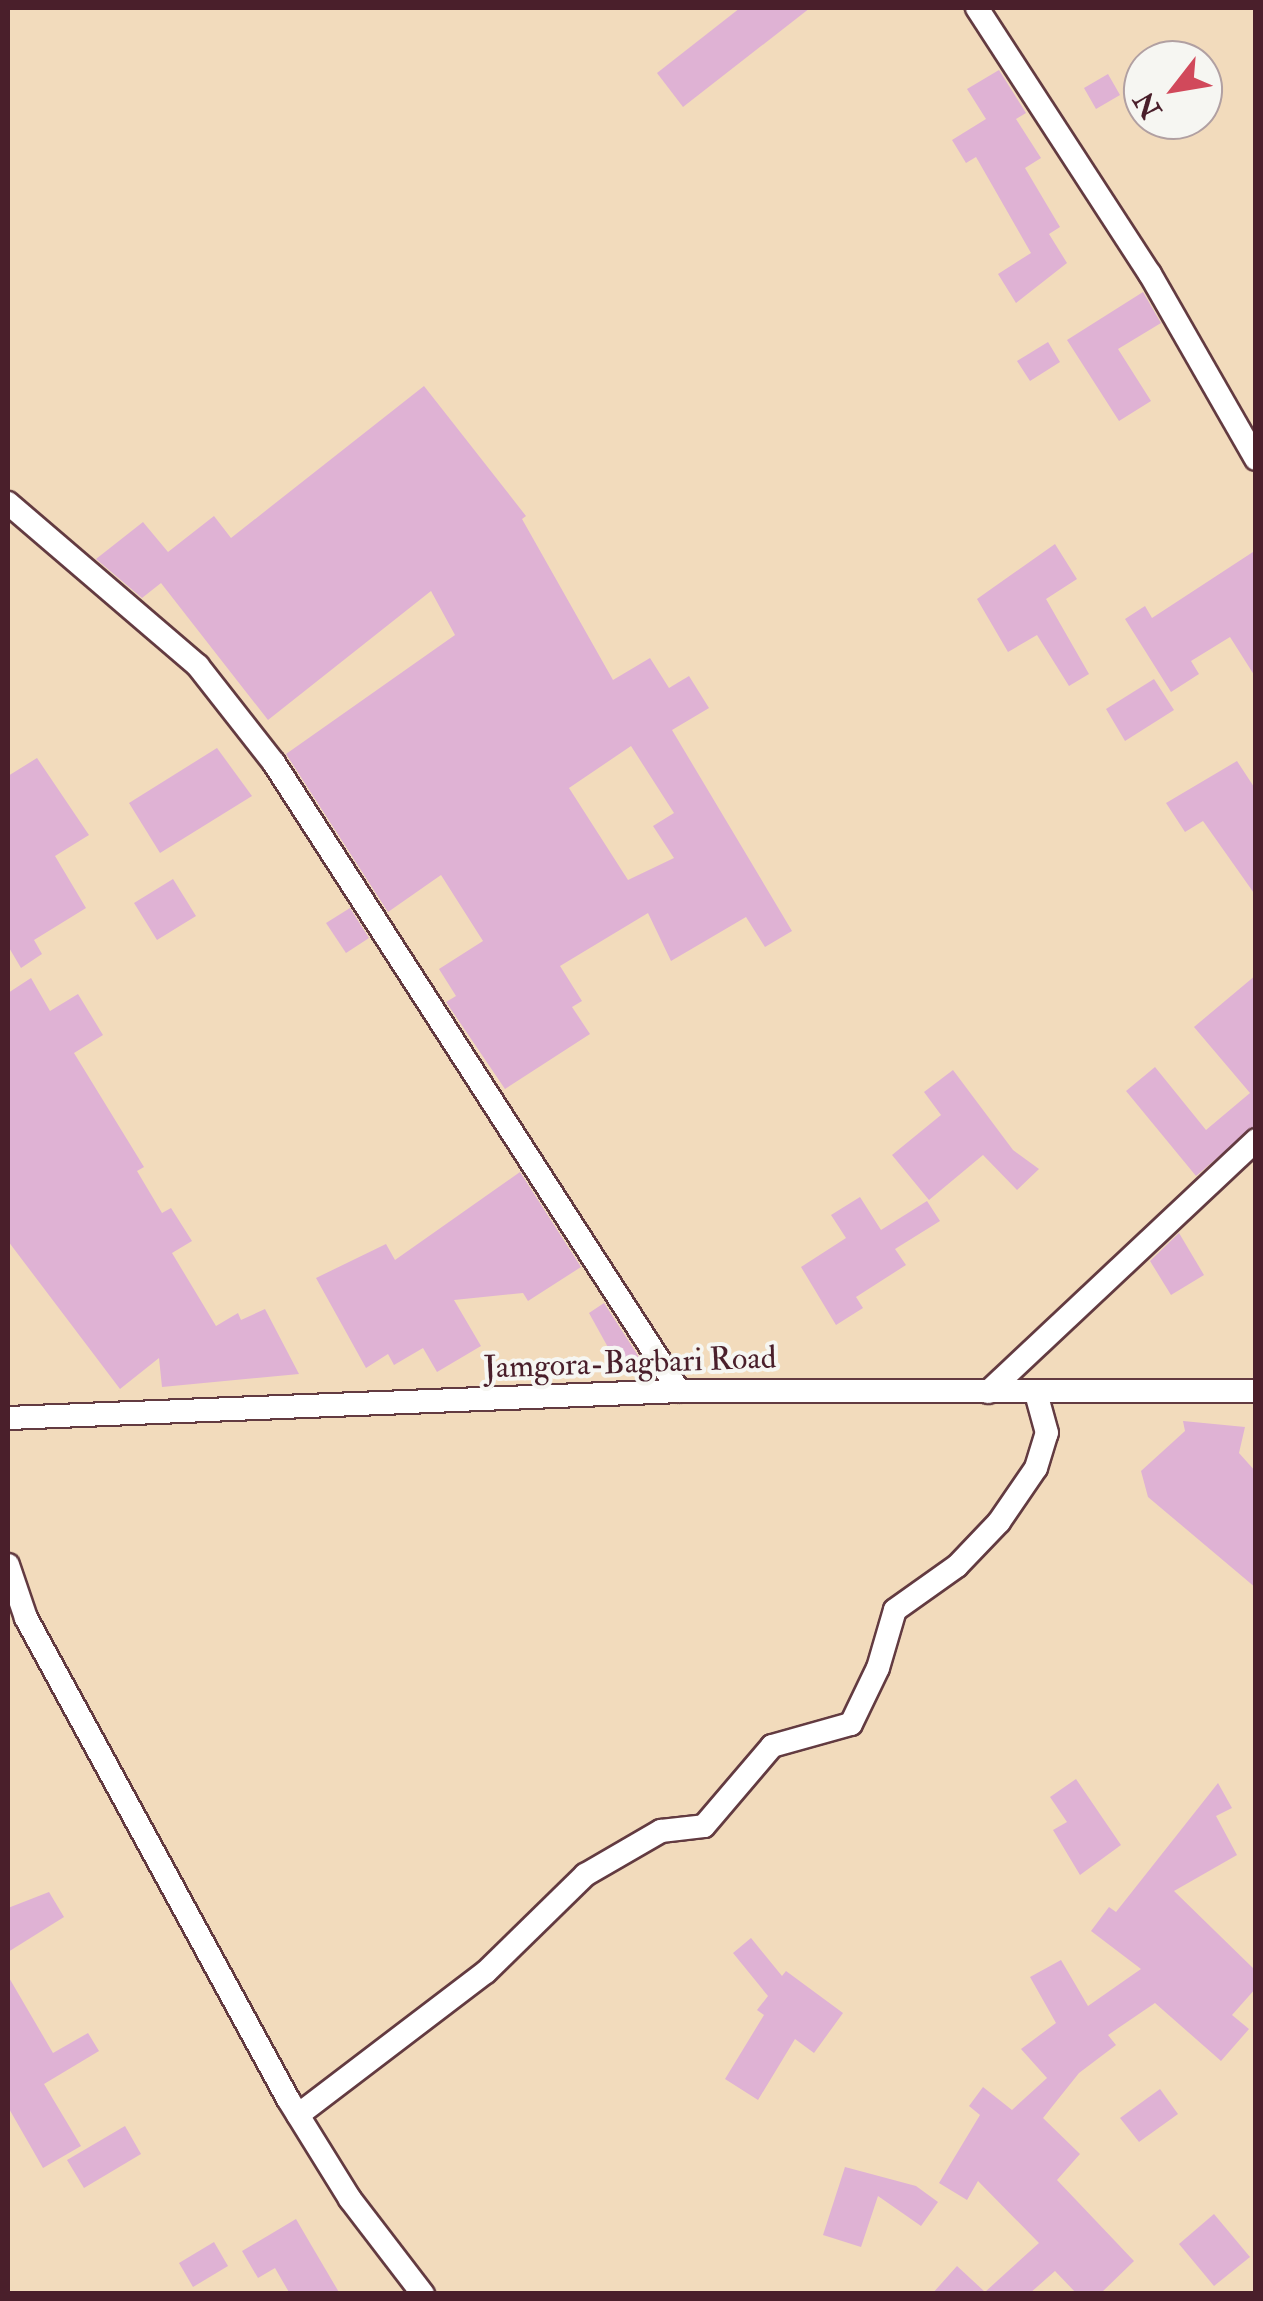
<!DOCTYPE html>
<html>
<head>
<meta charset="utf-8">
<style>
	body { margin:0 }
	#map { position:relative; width:1263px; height:2301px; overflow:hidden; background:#f2dbbc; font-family:"IM FELL Double Pica",serif }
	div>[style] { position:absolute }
	.building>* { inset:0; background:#dfb2d4 }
	.roads { filter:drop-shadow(2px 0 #633b41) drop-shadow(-2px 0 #633b41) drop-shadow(0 2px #633b41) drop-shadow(0 -2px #633b41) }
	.street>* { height:22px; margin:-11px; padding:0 11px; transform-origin:11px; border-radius:11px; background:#fff }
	span { translate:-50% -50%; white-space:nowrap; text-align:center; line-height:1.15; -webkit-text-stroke:8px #f6f6f2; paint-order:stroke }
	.street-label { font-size:32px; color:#4a1f2b }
	.frame { position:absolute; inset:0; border:10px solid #4a1f2b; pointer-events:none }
	.north { position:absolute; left:1123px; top:40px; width:100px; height:100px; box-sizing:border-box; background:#f6f6f2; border:2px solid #b1a0a2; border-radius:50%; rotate:239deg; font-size:28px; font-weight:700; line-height:40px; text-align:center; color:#4a1f2b }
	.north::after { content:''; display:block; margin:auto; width:35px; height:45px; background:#d1495b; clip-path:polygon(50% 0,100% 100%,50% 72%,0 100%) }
</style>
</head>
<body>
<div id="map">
	<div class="building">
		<div style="clip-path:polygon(740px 8px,810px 8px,683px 107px,657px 73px)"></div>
		<div style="clip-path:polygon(999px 70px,1026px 113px,1016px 119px,1041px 158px,1025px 168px,1060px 227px,1049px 234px,1067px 263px,1016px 303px,998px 274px,1031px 253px,976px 157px,966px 163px,952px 140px,986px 119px,967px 89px)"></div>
		<div style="clip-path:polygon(1108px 74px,1120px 95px,1096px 109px,1084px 88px)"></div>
		<div style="clip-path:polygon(1143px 292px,1161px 323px,1118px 349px,1151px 401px,1119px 421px,1067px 340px)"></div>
		<div style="clip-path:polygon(1048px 342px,1060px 362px,1030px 381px,1017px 361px)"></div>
		<div style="clip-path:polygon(evenodd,424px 386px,526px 516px,522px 519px,613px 680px,650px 658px,669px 688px,689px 676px,709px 708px,672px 730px,792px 931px,765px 947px,746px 917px,671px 961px,648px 913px,560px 966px,582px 1001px,572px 1007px,590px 1034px,505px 1089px,446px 1002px,456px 996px,439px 969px,483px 941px,441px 875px,388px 912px,286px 754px,455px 635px,431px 591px,268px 720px,161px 583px,142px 598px,96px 559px,143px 522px,168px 552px,214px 516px,231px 538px,424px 386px,631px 746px,674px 813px,653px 826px,674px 858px,628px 880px,569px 788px,631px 746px)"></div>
		<div style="clip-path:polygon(1055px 544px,1077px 579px,1046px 599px,1089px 674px,1069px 686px,1037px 635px,1008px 652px,977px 599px)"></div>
		<div style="clip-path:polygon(1256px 550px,1256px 678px,1230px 637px,1191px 661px,1199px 674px,1171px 692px,1125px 619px,1145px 606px,1152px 618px)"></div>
		<div style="clip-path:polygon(1154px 679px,1174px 710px,1125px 741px,1106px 709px)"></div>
		<div style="clip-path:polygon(217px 748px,252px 796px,160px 853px,129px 803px)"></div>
		<div style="clip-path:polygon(37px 758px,89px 835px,55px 856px,86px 908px,34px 940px,42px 954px,21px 968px,8px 946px,8px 776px)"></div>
		<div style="clip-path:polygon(1237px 761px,1256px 790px,1256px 896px,1203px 821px,1185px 832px,1166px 803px)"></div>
		<div style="clip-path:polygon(173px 879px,196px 916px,157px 940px,134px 903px)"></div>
		<div style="clip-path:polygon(350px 908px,369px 938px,346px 953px,326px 923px)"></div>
		<div style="clip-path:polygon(1256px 975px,1256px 1125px,1196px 1176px,1126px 1091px,1155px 1067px,1206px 1130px,1250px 1093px,1194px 1027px)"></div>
		<div style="clip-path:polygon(31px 978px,50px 1011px,78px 994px,103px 1035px,74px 1053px,144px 1167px,137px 1171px,162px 1213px,171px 1208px,192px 1241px,172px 1253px,216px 1326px,238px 1313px,241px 1320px,265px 1309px,299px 1374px,162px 1387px,159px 1358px,120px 1389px,8px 1241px,8px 993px)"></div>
		<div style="clip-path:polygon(953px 1070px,1013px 1150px,1039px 1169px,1017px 1190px,983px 1155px,929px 1200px,892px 1155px,941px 1115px,924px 1092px)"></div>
		<div style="clip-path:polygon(520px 1172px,581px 1267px,528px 1301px,523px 1293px,454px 1300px,481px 1346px,437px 1372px,423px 1348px,394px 1365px,388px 1354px,366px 1368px,316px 1278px,386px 1244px,395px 1260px)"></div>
		<div style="clip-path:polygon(860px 1197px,881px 1230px,927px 1201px,940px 1221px,895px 1249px,906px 1265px,856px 1297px,863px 1308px,836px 1325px,801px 1267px,846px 1238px,831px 1215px)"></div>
		<div style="clip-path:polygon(1179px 1233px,1204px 1275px,1171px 1295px,1150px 1261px)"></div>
		<div style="clip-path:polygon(604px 1303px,646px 1368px,620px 1369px,589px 1313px)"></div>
		<div style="clip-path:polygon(1183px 1421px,1245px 1427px,1239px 1453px,1256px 1472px,1256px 1588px,1148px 1497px,1141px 1471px,1185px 1431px)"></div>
		<div style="clip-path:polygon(1076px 1779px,1121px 1845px,1080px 1875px,1053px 1830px,1067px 1822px,1050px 1797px)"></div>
		<div style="clip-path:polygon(1218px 1783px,1232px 1808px,1216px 1816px,1237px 1855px,1174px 1891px,1256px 1971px,1256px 1988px,1232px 2015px,1249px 2029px,1221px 2061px,1155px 2003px,1108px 2035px,1116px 2045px,1079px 2073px,1043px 2118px,1080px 2154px,1057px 2180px,1134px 2261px,1100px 2294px,1077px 2294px,1055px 2271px,1029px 2294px,932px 2294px,957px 2266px,985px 2292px,1039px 2243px,978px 2181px,967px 2200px,939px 2183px,980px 2115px,969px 2106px,983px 2087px,1012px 2110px,1047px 2078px,1021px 2049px,1056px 2023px,1030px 1977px,1061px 1960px,1088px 2006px,1141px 1969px,1091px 1931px,1109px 1907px,1116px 1912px)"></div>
		<div style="clip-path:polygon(49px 1892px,64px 1917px,8px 1952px,8px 1908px)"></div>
		<div style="clip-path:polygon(751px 1938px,782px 1976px,786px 1971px,843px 2013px,814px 2053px,795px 2039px,758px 2100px,725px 2079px,764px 2015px,757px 2010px,768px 1996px,733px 1953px)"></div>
		<div style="clip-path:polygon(8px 1976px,53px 2053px,88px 2033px,99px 2051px,44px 2084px,81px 2146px,43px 2168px,8px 2107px)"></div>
		<div style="clip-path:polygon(1160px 2089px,1178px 2114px,1139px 2142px,1120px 2118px)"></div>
		<div style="clip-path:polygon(125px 2126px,141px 2154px,84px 2188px,67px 2160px)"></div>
		<div style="clip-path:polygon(845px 2167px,916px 2186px,938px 2202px,921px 2226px,878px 2196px,861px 2247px,823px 2235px)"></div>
		<div style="clip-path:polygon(1214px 2214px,1250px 2257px,1214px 2286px,1179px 2244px)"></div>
		<div style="clip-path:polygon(296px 2219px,310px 2243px,340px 2294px,290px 2294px,275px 2268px,258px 2278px,242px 2251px)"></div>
		<div style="clip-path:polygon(214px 2242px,228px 2266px,193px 2287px,179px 2263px)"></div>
	</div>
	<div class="roads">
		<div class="street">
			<div style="left:977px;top:8px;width:317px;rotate:57deg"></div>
			<div style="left:1150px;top:274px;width:213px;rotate:60.2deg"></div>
			<div style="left:8px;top:503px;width:250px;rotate:40.6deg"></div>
			<div style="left:198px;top:666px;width:123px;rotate:51.9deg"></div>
			<div style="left:274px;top:763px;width:747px;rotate:57.18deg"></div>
			<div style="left:988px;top:1392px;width:368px;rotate:-43.2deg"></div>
			<div style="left:8px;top:1418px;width:672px;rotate:-2.3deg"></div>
			<div style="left:679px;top:1391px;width:577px"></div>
			<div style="left:8px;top:1565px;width:56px;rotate:71.2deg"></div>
			<div style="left:26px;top:1618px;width:548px;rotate:61.42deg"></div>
			<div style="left:288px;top:2099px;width:118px;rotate:58.2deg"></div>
			<div style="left:350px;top:2199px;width:120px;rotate:52.5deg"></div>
			<div style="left:298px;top:2115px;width:236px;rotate:-37.3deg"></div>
			<div style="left:486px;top:1972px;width:139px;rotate:-44.4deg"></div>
			<div style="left:585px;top:1875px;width:88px;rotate:-30.1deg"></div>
			<div style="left:661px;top:1831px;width:43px;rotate:-6.6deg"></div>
			<div style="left:704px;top:1826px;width:105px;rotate:-49.6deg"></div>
			<div style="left:772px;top:1746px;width:82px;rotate:-15.6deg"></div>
			<div style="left:851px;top:1724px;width:62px;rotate:-64.3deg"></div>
			<div style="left:878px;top:1668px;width:60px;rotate:-73.7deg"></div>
			<div style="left:895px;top:1610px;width:76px;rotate:-35.4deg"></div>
			<div style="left:957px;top:1566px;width:61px;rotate:-46.3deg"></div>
			<div style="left:999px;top:1522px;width:65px;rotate:-55.6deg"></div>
			<div style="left:1036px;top:1468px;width:37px;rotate:-73deg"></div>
			<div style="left:1047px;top:1433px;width:41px;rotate:-105.4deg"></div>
		</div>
	</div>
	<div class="street-label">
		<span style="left:630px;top:1363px;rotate:-2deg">Jamgora-Bagbari Road</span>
	</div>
	<div class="frame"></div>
	<div class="north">N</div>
</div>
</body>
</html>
